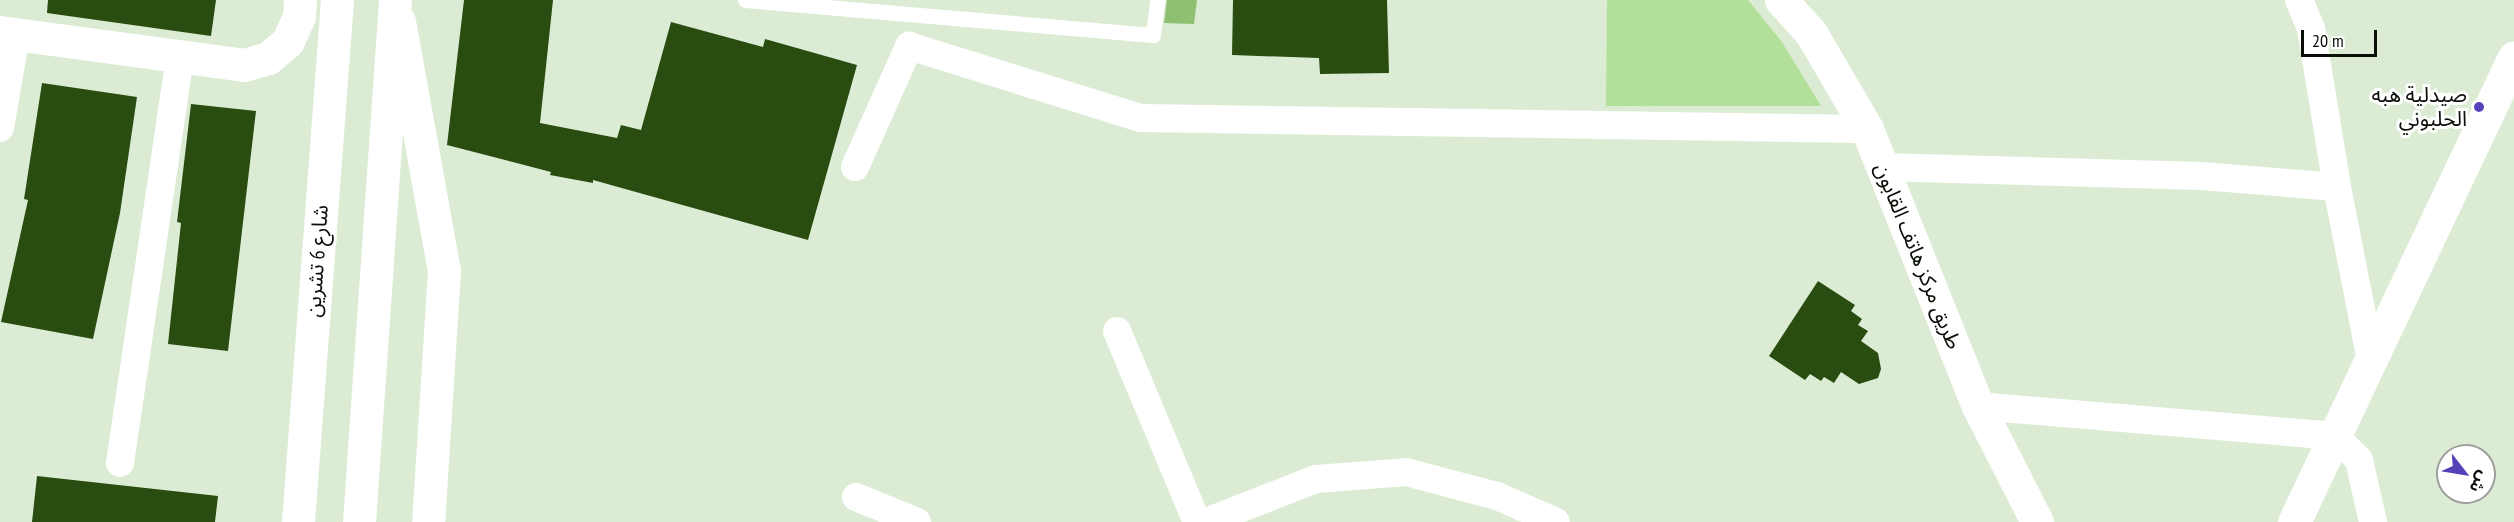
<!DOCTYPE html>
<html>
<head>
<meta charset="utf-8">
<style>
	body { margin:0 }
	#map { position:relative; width:2514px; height:522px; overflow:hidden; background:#dcecd4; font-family:"PT Sans Narrow","Noto Sans Arabic",sans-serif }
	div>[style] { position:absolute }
	.green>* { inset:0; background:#b2e09a }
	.forest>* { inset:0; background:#8dc071 }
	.building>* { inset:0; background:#294c10 }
	.service>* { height:15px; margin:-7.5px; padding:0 7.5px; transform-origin:7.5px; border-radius:7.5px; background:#fff }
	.minor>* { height:28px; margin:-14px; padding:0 14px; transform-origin:14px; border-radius:14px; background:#fff }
	.tertiary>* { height:33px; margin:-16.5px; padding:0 16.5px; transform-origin:16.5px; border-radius:16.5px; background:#fff }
	.secondary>* { height:33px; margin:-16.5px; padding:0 16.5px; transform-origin:16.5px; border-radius:16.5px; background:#fff }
	.trunk>* { height:33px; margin:-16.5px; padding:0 16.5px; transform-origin:16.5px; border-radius:16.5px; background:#fff }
	.dots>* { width:16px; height:16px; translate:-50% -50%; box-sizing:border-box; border:3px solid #fff; border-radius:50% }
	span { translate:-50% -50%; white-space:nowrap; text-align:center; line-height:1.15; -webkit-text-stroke:6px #fff; paint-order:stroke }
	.poi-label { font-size:21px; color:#090e07 }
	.right { translate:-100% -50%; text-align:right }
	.street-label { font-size:21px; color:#090e07 }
	.north { position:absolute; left:2436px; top:444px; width:60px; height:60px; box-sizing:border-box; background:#fff; border:2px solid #9d9f9c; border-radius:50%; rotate:121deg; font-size:16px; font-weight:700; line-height:24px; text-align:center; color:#090e07 }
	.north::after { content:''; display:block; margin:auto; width:21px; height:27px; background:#5641b9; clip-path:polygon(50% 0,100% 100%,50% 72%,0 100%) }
	.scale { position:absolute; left:2301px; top:30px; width:76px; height:27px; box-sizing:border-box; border:3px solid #090e07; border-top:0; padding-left:8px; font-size:18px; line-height:21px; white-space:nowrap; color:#090e07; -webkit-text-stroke:4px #fff; paint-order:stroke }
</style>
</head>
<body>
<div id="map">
	<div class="green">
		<div style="clip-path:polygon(1607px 0,1748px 0,1782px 42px,1821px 106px,1606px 106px)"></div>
	</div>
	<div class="forest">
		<div style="clip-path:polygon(1167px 0,1197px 0,1194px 24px,1164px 23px)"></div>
	</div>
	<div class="building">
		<div style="clip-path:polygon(48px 0,216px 0,211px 36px,47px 13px)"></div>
		<div style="clip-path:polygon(464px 0,553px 0,540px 123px,617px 138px,621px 125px,641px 130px,671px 22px,763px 47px,765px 39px,857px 65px,808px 240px,593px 180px,593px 183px,550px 175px,551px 172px,447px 145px)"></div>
		<div style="clip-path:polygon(1233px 0,1387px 0,1389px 73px,1320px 74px,1319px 58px,1232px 55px)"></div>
		<div style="clip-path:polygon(42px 83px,137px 97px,120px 213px,93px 339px,1px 322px,28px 200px,24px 199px)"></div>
		<div style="clip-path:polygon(191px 104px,256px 111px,228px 351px,168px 344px,181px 223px,177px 222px)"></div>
		<div style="clip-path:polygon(1818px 281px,1855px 305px,1851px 311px,1862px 319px,1858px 325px,1868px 331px,1861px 341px,1878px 353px,1881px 369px,1878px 378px,1859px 384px,1841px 372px,1834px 383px,1824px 377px,1821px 381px,1810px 374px,1805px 380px,1769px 356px)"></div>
		<div style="clip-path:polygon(37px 476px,218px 496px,215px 522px,32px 522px)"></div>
	</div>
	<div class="service">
		<div style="left:745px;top:0;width:409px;rotate:4.9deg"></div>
		<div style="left:1153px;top:35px;width:35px;rotate:-83deg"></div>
	</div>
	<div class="minor">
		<div style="left:2299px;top:0;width:30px;rotate:67deg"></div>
		<div style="left:2311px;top:28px;width:161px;rotate:80.7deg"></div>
		<div style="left:2337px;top:187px;width:176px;rotate:78.9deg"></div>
		<div style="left:0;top:128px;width:95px;rotate:-80.3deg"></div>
		<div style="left:855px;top:167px;width:133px;rotate:-65.9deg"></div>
		<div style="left:909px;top:46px;width:242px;rotate:17.3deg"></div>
		<div style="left:1140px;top:118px;width:727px;rotate:0.87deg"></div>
		<div style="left:1882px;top:167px;width:320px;rotate:1.6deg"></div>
		<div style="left:2202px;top:176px;width:135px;rotate:4.7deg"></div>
		<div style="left:1117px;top:331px;width:207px;rotate:67.3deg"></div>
		<div style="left:1978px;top:406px;width:358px;rotate:4.8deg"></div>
		<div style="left:2335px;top:436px;width:34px;rotate:45deg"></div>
		<div style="left:2359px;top:460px;width:64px;rotate:77.3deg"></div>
		<div style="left:120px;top:463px;width:410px;rotate:-81.6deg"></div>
		<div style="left:856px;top:497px;width:66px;rotate:22.3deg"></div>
		<div style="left:1206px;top:522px;width:118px;rotate:-21.4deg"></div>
		<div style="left:1316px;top:479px;width:90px;rotate:-4.4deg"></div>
		<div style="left:1406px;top:472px;width:94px;rotate:14.8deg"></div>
		<div style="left:1497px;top:496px;width:64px;rotate:23.8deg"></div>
	</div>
	<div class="tertiary">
		<div style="left:399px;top:21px;width:253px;rotate:79.8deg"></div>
		<div style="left:444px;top:270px;width:253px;rotate:93.6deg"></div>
		<div style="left:0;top:32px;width:246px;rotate:7.7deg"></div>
		<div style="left:244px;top:65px;width:25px;rotate:-16deg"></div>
		<div style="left:268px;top:58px;width:26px;rotate:-40deg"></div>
		<div style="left:288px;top:41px;width:27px;rotate:-66deg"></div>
		<div style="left:299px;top:16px;width:16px;rotate:-86deg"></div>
	</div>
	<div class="secondary">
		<div style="left:1781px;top:0;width:45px;rotate:47.7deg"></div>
		<div style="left:1811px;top:33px;width:111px;rotate:59.7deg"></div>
		<div style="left:1867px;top:129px;width:298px;rotate:68.2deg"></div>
		<div style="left:1978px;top:406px;width:130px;rotate:63deg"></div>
		<div style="left:2294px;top:522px;width:514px;rotate:-64.68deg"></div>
	</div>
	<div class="trunk">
		<div style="left:298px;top:522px;width:523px;rotate:-85.73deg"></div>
		<div style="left:359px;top:522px;width:523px;rotate:-86.05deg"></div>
	</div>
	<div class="dots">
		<div style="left:2479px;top:107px;background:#5641b9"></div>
	</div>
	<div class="poi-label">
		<span class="right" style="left:2467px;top:107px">صيدلية هبه<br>الحلبوني</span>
	</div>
	<div class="street-label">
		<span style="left:1918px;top:256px;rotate:68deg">طريق مركز هاتف القابون</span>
		<span style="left:317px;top:261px;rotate:-86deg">شارع 6 تشرين</span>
	</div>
	<div class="north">ش</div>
	<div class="scale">20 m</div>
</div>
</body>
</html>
